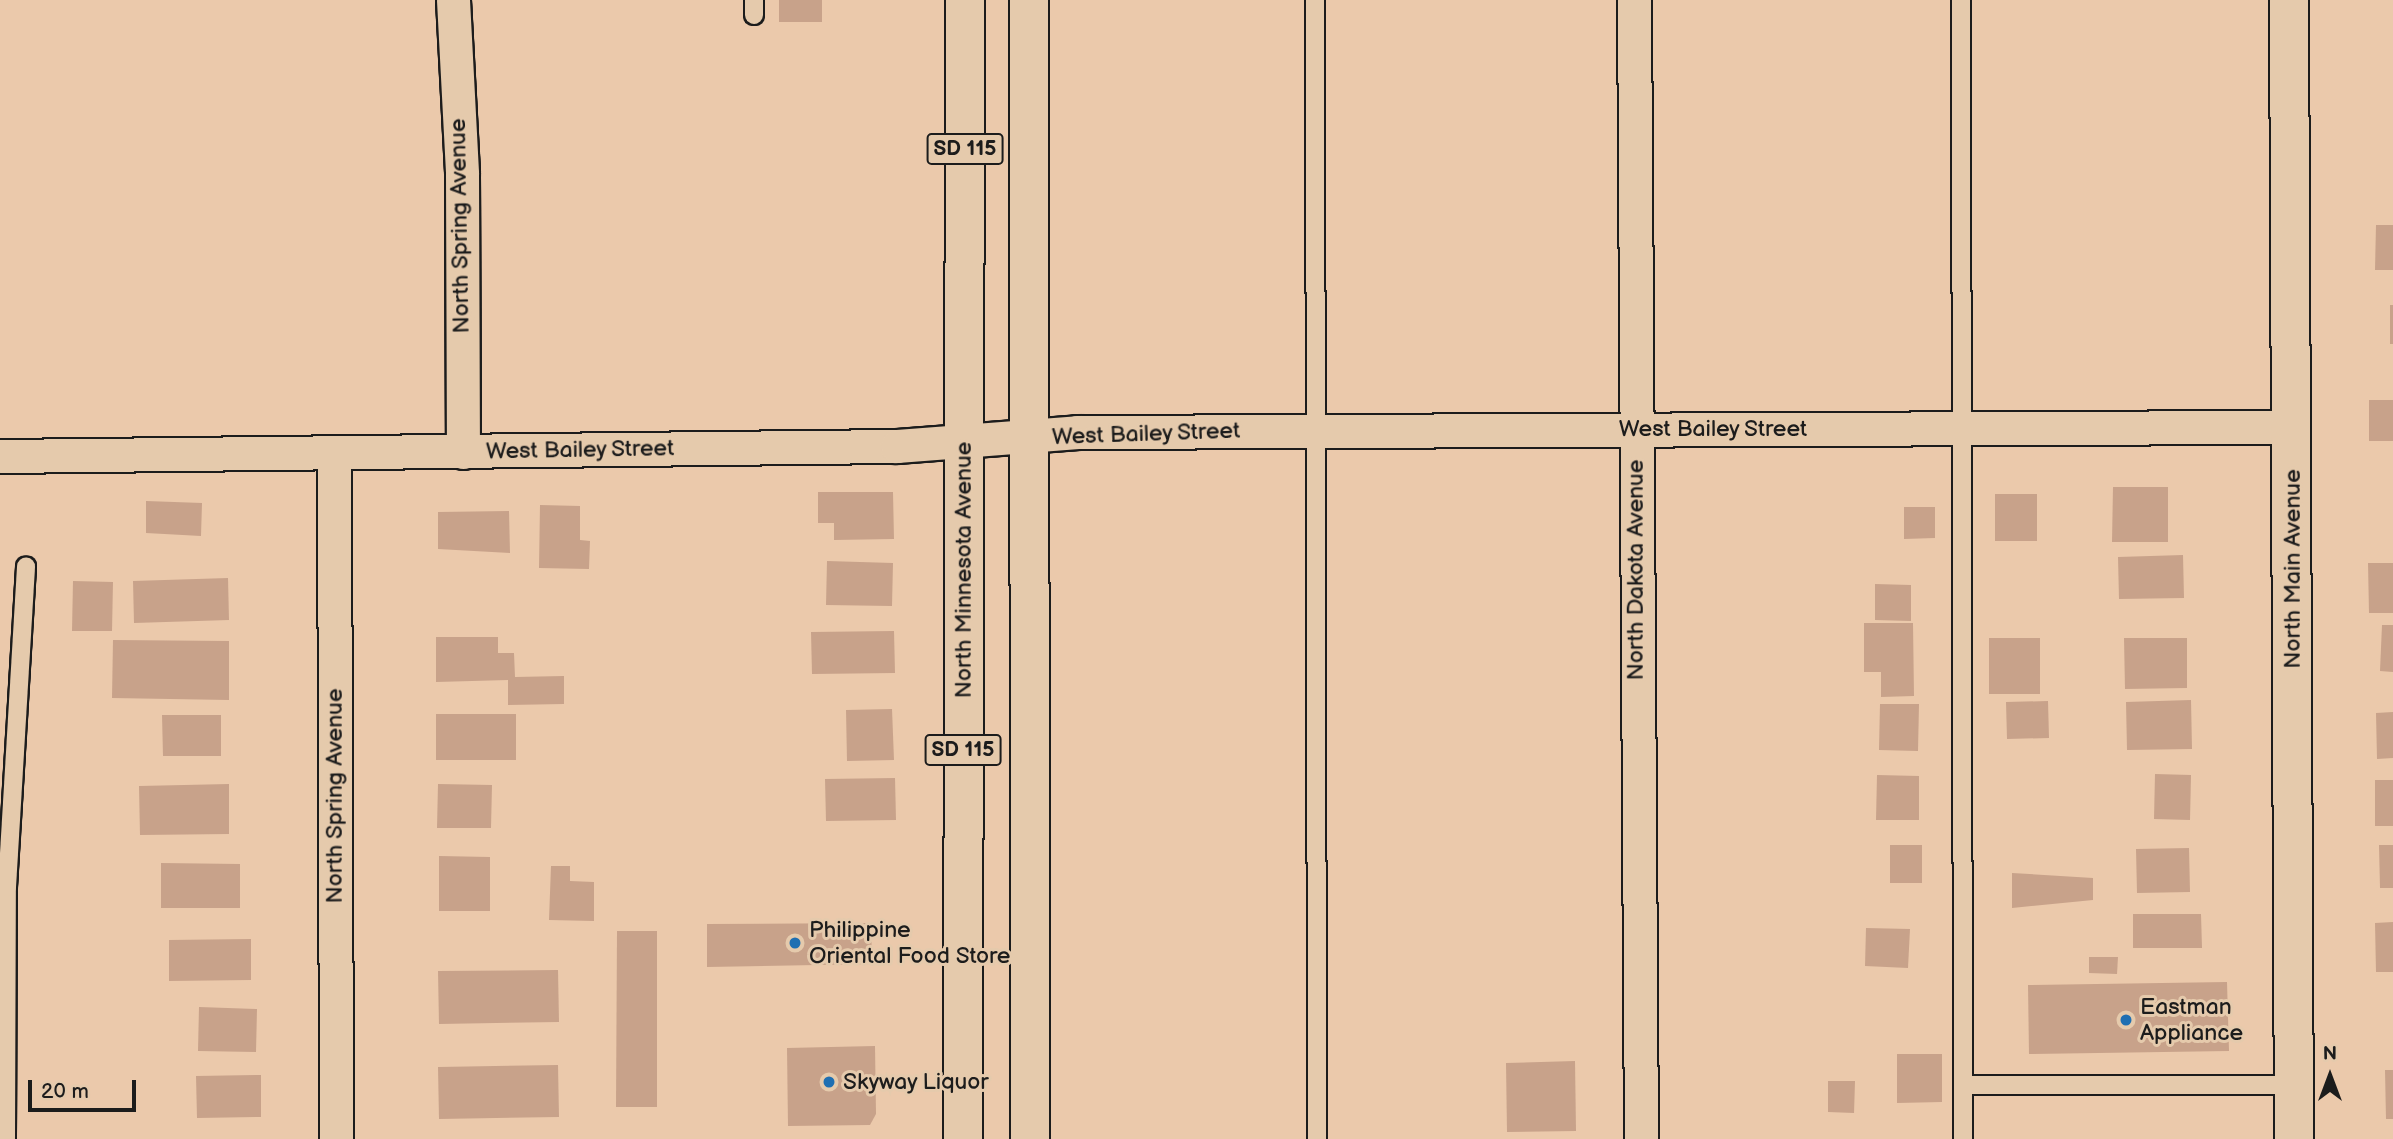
<!DOCTYPE html>
<html>
<head>
<meta charset="utf-8">
<style>
	body { margin:0 }
	#map { position:relative; width:2393px; height:1139px; overflow:hidden; background:#ebc9ab; font-family:"Balsamiq Sans",sans-serif }
	div>[style] { position:absolute }
	.building>* { inset:0; background:#c8a28a }
	.roads { filter:drop-shadow(2px 0 #1c1c1c) drop-shadow(-2px 0 #1c1c1c) drop-shadow(0 2px #1c1c1c) drop-shadow(0 -2px #1c1c1c) }
	.service>* { height:18px; margin:-9px; padding:0 9px; transform-origin:9px; border-radius:9px; background:#e5caac }
	.minor>* { height:33px; margin:-16.5px; padding:0 16.5px; transform-origin:16.5px; border-radius:16.5px; background:#e5caac }
	.tertiary>* { height:38px; margin:-19px; padding:0 19px; transform-origin:19px; border-radius:19px; background:#e5caac }
	.primary>* { height:38px; margin:-19px; padding:0 19px; transform-origin:19px; border-radius:19px; background:#e5caac }
	.dots>* { width:19px; height:19px; translate:-50% -50%; box-sizing:border-box; border:4px solid #e5caac; border-radius:50% }
	span { translate:-50% -50%; white-space:nowrap; text-align:center; line-height:1.15; -webkit-text-stroke:6px #e5caac; paint-order:stroke }
	.shield-label span { padding:2px 5px; background:#e5caac; border:2px solid; border-radius:5px; -webkit-text-stroke-width:0 }
	.shield-label { font-size:21px; color:#1c1c1c; font-weight:700 }
	.street-label { font-size:23px; color:#1c1c1c }
	.poi-label { font-size:23px; color:#1c1c1c }
	.left { translate:0 -50%; text-align:left }
	.north { position:absolute; left:2295px; top:1041px; width:70px; height:70px; -webkit-text-stroke:5px #e5caac; paint-order:stroke; rotate:0deg; font-size:19px; font-weight:700; line-height:28px; text-align:center; color:#1c1c1c }
	.north::after { content:''; display:block; margin:auto; width:24px; height:32px; background:#1c1c1c; clip-path:polygon(50% 0,100% 100%,50% 72%,0 100%) }
	.scale { position:absolute; left:28px; top:1080px; width:108px; height:32px; box-sizing:border-box; border:4px solid #1c1c1c; border-top:0; padding-left:9px; font-size:21px; line-height:24px; white-space:nowrap; color:#1c1c1c; -webkit-text-stroke:5px #e5caac; paint-order:stroke }
</style>
</head>
<body>
<div id="map">
	<div class="building">
		<div style="clip-path:polygon(779px 0,822px 0,822px 22px,779px 22px)"></div>
		<div style="clip-path:polygon(2376px 225px,2393px 225px,2393px 270px,2375px 270px)"></div>
		<div style="clip-path:polygon(2390px 305px,2393px 305px,2393px 344px,2390px 344px)"></div>
		<div style="clip-path:polygon(2369px 400px,2393px 400px,2393px 441px,2369px 441px)"></div>
		<div style="clip-path:polygon(2113px 487px,2168px 487px,2168px 542px,2112px 542px)"></div>
		<div style="clip-path:polygon(818px 492px,893px 492px,894px 539px,834px 540px,834px 523px,818px 523px)"></div>
		<div style="clip-path:polygon(1995px 494px,2037px 494px,2037px 541px,1995px 541px)"></div>
		<div style="clip-path:polygon(146px 501px,202px 503px,201px 536px,146px 533px)"></div>
		<div style="clip-path:polygon(540px 505px,580px 506px,580px 540px,590px 541px,589px 569px,539px 568px)"></div>
		<div style="clip-path:polygon(1904px 507px,1935px 507px,1935px 538px,1904px 539px)"></div>
		<div style="clip-path:polygon(509px 511px,510px 553px,438px 549px,438px 512px)"></div>
		<div style="clip-path:polygon(2183px 555px,2184px 598px,2119px 599px,2118px 557px)"></div>
		<div style="clip-path:polygon(827px 561px,893px 563px,892px 606px,826px 605px)"></div>
		<div style="clip-path:polygon(2368px 563px,2393px 563px,2393px 613px,2369px 613px)"></div>
		<div style="clip-path:polygon(228px 578px,229px 620px,134px 623px,133px 581px)"></div>
		<div style="clip-path:polygon(73px 581px,113px 582px,112px 631px,72px 631px)"></div>
		<div style="clip-path:polygon(1875px 584px,1911px 585px,1911px 621px,1875px 620px)"></div>
		<div style="clip-path:polygon(1864px 623px,1913px 623px,1914px 696px,1881px 697px,1881px 672px,1864px 672px)"></div>
		<div style="clip-path:polygon(2382px 625px,2393px 625px,2393px 672px,2380px 671px)"></div>
		<div style="clip-path:polygon(894px 631px,895px 673px,812px 674px,811px 632px)"></div>
		<div style="clip-path:polygon(436px 637px,498px 637px,498px 653px,514px 653px,515px 677px,564px 676px,564px 704px,508px 705px,508px 680px,436px 682px)"></div>
		<div style="clip-path:polygon(1989px 638px,2040px 638px,2040px 694px,1989px 694px)"></div>
		<div style="clip-path:polygon(2124px 638px,2187px 638px,2187px 688px,2125px 689px)"></div>
		<div style="clip-path:polygon(113px 640px,229px 641px,229px 700px,112px 698px)"></div>
		<div style="clip-path:polygon(2191px 700px,2192px 749px,2127px 750px,2126px 702px)"></div>
		<div style="clip-path:polygon(2048px 701px,2049px 738px,2007px 739px,2006px 702px)"></div>
		<div style="clip-path:polygon(1880px 704px,1919px 704px,1918px 751px,1879px 750px)"></div>
		<div style="clip-path:polygon(892px 709px,894px 760px,847px 761px,846px 710px)"></div>
		<div style="clip-path:polygon(2393px 712px,2393px 758px,2377px 759px,2376px 713px)"></div>
		<div style="clip-path:polygon(436px 714px,516px 714px,516px 760px,436px 760px)"></div>
		<div style="clip-path:polygon(162px 715px,221px 715px,221px 756px,163px 756px)"></div>
		<div style="clip-path:polygon(2155px 774px,2191px 775px,2190px 820px,2154px 819px)"></div>
		<div style="clip-path:polygon(1877px 775px,1919px 776px,1919px 820px,1876px 820px)"></div>
		<div style="clip-path:polygon(895px 778px,896px 820px,826px 821px,825px 779px)"></div>
		<div style="clip-path:polygon(2375px 780px,2393px 780px,2393px 826px,2375px 826px)"></div>
		<div style="clip-path:polygon(229px 784px,229px 834px,140px 835px,139px 786px)"></div>
		<div style="clip-path:polygon(438px 784px,492px 785px,491px 828px,437px 828px)"></div>
		<div style="clip-path:polygon(1890px 845px,1922px 845px,1922px 883px,1890px 883px)"></div>
		<div style="clip-path:polygon(2379px 845px,2393px 845px,2393px 888px,2380px 888px)"></div>
		<div style="clip-path:polygon(2189px 848px,2190px 892px,2137px 893px,2136px 849px)"></div>
		<div style="clip-path:polygon(439px 856px,490px 857px,490px 911px,439px 911px)"></div>
		<div style="clip-path:polygon(161px 863px,240px 864px,240px 908px,161px 908px)"></div>
		<div style="clip-path:polygon(551px 866px,570px 866px,570px 881px,594px 882px,594px 921px,549px 920px)"></div>
		<div style="clip-path:polygon(2012px 873px,2093px 878px,2093px 900px,2012px 908px)"></div>
		<div style="clip-path:polygon(2133px 914px,2201px 914px,2202px 948px,2133px 948px)"></div>
		<div style="clip-path:polygon(2393px 922px,2393px 972px,2376px 972px,2375px 923px)"></div>
		<div style="clip-path:polygon(871px 923px,872px 964px,707px 967px,707px 924px)"></div>
		<div style="clip-path:polygon(1866px 928px,1910px 929px,1908px 968px,1865px 966px)"></div>
		<div style="clip-path:polygon(617px 931px,657px 931px,657px 1107px,616px 1107px)"></div>
		<div style="clip-path:polygon(251px 939px,251px 980px,169px 981px,169px 940px)"></div>
		<div style="clip-path:polygon(2089px 957px,2118px 957px,2117px 974px,2089px 973px)"></div>
		<div style="clip-path:polygon(558px 970px,559px 1022px,439px 1024px,438px 971px)"></div>
		<div style="clip-path:polygon(2227px 982px,2229px 1051px,2029px 1054px,2028px 985px)"></div>
		<div style="clip-path:polygon(199px 1007px,257px 1009px,256px 1052px,198px 1051px)"></div>
		<div style="clip-path:polygon(875px 1046px,876px 1114px,870px 1125px,788px 1126px,787px 1048px)"></div>
		<div style="clip-path:polygon(1897px 1054px,1942px 1054px,1942px 1102px,1897px 1103px)"></div>
		<div style="clip-path:polygon(1575px 1061px,1576px 1131px,1507px 1132px,1506px 1063px)"></div>
		<div style="clip-path:polygon(558px 1065px,559px 1117px,439px 1119px,438px 1067px)"></div>
		<div style="clip-path:polygon(2385px 1070px,2393px 1070px,2393px 1119px,2386px 1119px)"></div>
		<div style="clip-path:polygon(261px 1075px,261px 1117px,197px 1118px,196px 1076px)"></div>
		<div style="clip-path:polygon(1828px 1081px,1855px 1081px,1854px 1113px,1828px 1112px)"></div>
	</div>
	<div class="roads">
		<div class="service">
			<div style="left:754px;top:0;width:15px;rotate:90deg"></div>
			<div style="left:1315px;top:0;width:1139px;rotate:89.9deg"></div>
			<div style="left:1961px;top:0;width:1139px;rotate:89.9deg"></div>
			<div style="left:1963px;top:1085px;width:331px"></div>
			<div style="left:6px;top:1139px;width:252px;rotate:-89.8deg"></div>
			<div style="left:7px;top:887px;width:321px;rotate:-86.6deg"></div>
		</div>
		<div class="minor">
			<div style="left:453px;top:0;width:174px;rotate:87deg"></div>
			<div style="left:462px;top:174px;width:278px;rotate:89.8deg"></div>
			<div style="left:1634px;top:0;width:1139px;rotate:89.65deg"></div>
			<div style="left:334px;top:452px;width:687px;rotate:89.83deg"></div>
			<div style="left:0;top:456px;width:897px;rotate:-0.64deg"></div>
			<div style="left:897px;top:446px;width:181px;rotate:-4.4deg"></div>
			<div style="left:1077px;top:432px;width:1216px;rotate:-0.24deg"></div>
		</div>
		<div class="tertiary">
			<div style="left:2289px;top:0;width:1139px;rotate:89.75deg"></div>
		</div>
		<div class="primary">
			<div style="left:1029px;top:0;width:1139px;rotate:89.95deg"></div>
			<div style="left:963px;top:1139px;width:1139px;rotate:-89.9deg"></div>
		</div>
	</div>
	<div class="dots">
		<div style="left:795px;top:943px;background:#1f6fb2"></div>
		<div style="left:2126px;top:1020px;background:#1f6fb2"></div>
		<div style="left:829px;top:1082px;background:#1f6fb2"></div>
	</div>
	<div class="shield-label">
		<span style="left:965px;top:149px">SD 115</span>
		<span style="left:963px;top:750px">SD 115</span>
	</div>
	<div class="street-label">
		<span style="left:460px;top:226px;rotate:-91deg">North Spring Avenue</span>
		<span style="left:1713px;top:429px">West Bailey Street</span>
		<span style="left:1146px;top:434px;rotate:-2deg">West Bailey Street</span>
		<span style="left:580px;top:450px;rotate:-1deg">West Bailey Street</span>
		<span style="left:2293px;top:569px;rotate:-90deg">North Main Avenue</span>
		<span style="left:964px;top:570px;rotate:-90deg">North Minnesota Avenue</span>
		<span style="left:1636px;top:570px;rotate:-90deg">North Dakota Avenue</span>
		<span style="left:335px;top:796px;rotate:-90deg">North Spring Avenue</span>
	</div>
	<div class="poi-label">
		<span class="left" style="left:809px;top:943px">Philippine<br>Oriental Food Store</span>
		<span class="left" style="left:2140px;top:1020px">Eastman<br>Appliance</span>
		<span class="left" style="left:843px;top:1082px">Skyway Liquor</span>
	</div>
	<div class="north">N</div>
	<div class="scale">20 m</div>
</div>
</body>
</html>
